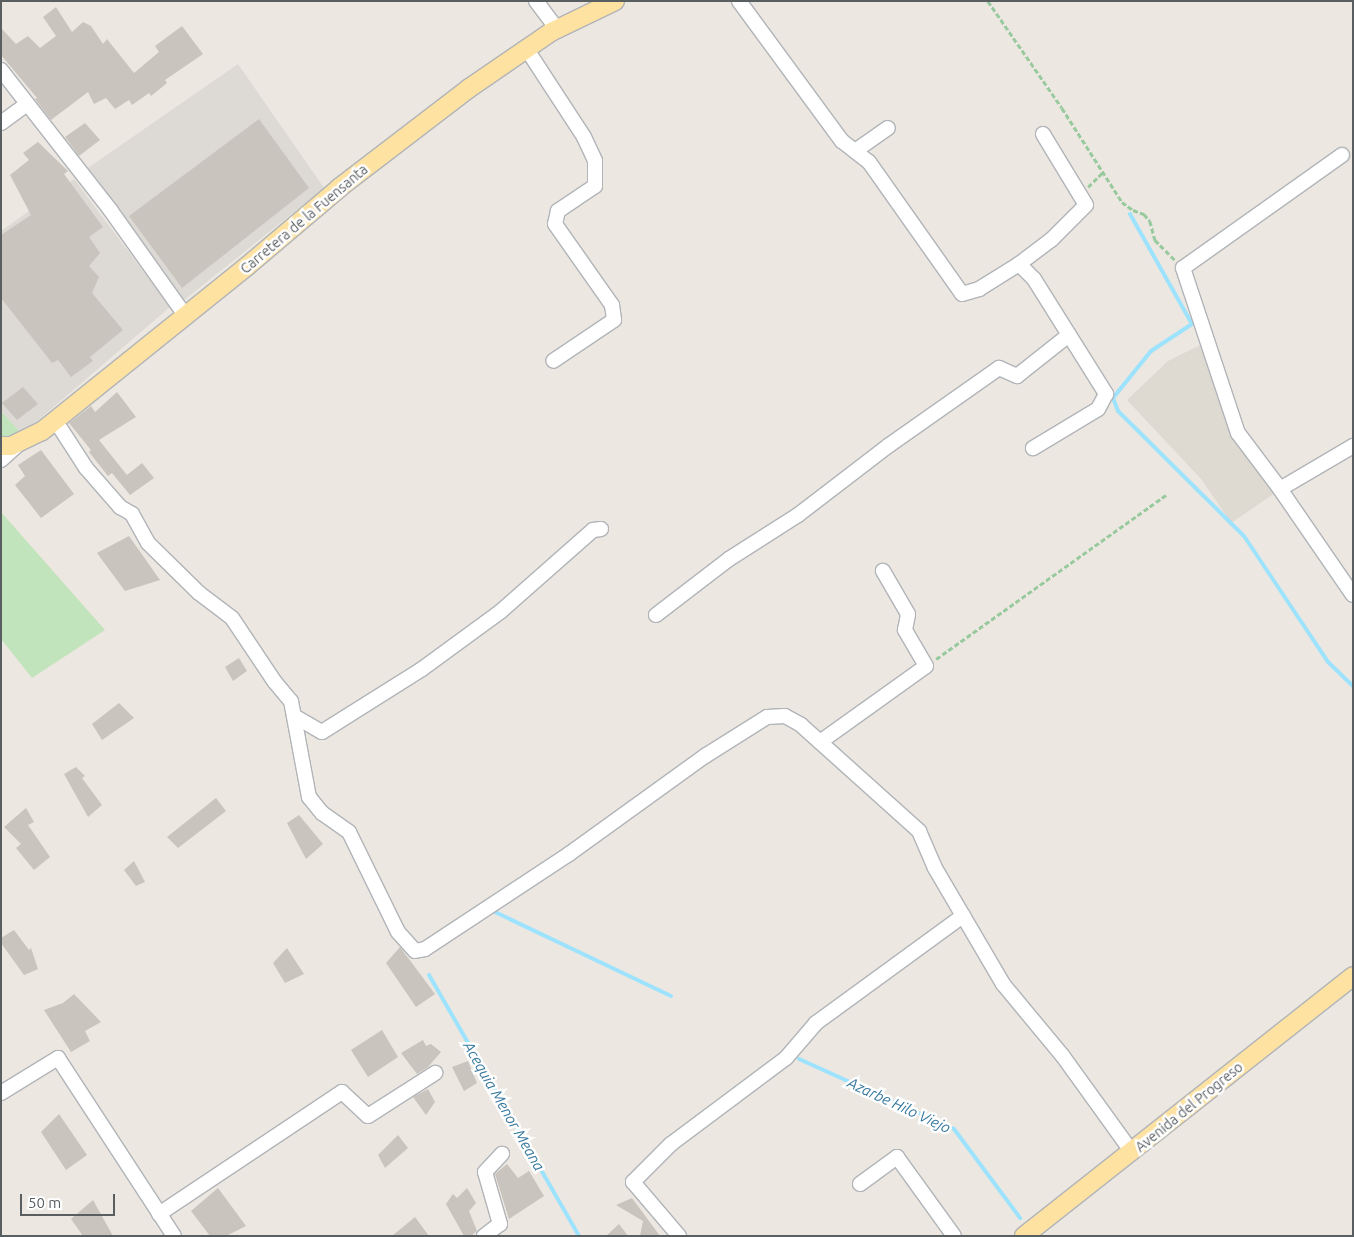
<!DOCTYPE html>
<html>
<head>
<meta charset="utf-8">
<style>
	body { margin:0 }
	#map { position:relative; width:1354px; height:1237px; overflow:hidden; background:#ece7e0; font-family:Ubuntu,sans-serif }
	div>[style] { position:absolute }
	.industrial>* { inset:0; background:#ddd9d4 }
	.education>* { inset:0; background:#ded9d1 }
	.green>* { inset:0; background:#c2e4bc }
	.stream>* { height:4px; margin:-2px; padding:0 2px; transform-origin:2px; border-radius:2px; background:#9de3fe }
	.building>* { inset:0; background:#c9c4be }
	.path>* { height:2.5px; margin-top:-1.25px; transform-origin:0; background:repeating-linear-gradient(90deg,#98ca9e 0 5px,transparent 0 7.5px) }
	.roads { filter:drop-shadow(1px 0 #b1b4b8) drop-shadow(-1px 0 #b1b4b8) drop-shadow(0 1px #b1b4b8) drop-shadow(0 -1px #b1b4b8) }
	.minor>* { height:14px; margin:-7px; padding:0 7px; transform-origin:7px; border-radius:7px; background:#fff }
	.major>* { height:18px; margin:-9px; padding:0 9px; transform-origin:9px; border-radius:9px; background:#fee2a2 }
	span { translate:-50% -50%; white-space:nowrap; text-align:center; line-height:1.15; -webkit-text-stroke:5px #fff; paint-order:stroke }
	.street-label { font-size:14px; color:#595e61 }
	.water-label { font-size:15px; color:#37789e; font-style:italic }
	.frame { position:absolute; inset:0; border:2px solid #595e61; pointer-events:none }
	.scale { position:absolute; left:20px; top:1194px; width:95px; height:22px; box-sizing:border-box; border:2px solid #595e61; border-top:0; padding-left:6px; font-size:15px; line-height:18px; white-space:nowrap; color:#595e61; -webkit-text-stroke:4px #fff; paint-order:stroke }
</style>
</head>
<body>
<div id="map">
	<div class="industrial">
		<div style="clip-path:polygon(238px 64px,324px 188px,183px 301px,85px 170px)"></div>
		<div style="clip-path:polygon(74px 179px,170px 307px,22px 434px,1px 411px,1px 231px)"></div>
	</div>
	<div class="education">
		<div style="clip-path:polygon(1202px 344px,1232px 434px,1275px 493px,1231px 523px,1202px 480px,1127px 400px,1168px 361px)"></div>
	</div>
	<div class="green">
		<div style="clip-path:polygon(1px 411px,22px 434px,1px 437px)"></div>
		<div style="clip-path:polygon(1px 512px,105px 630px,32px 678px,1px 639px)"></div>
	</div>
	<div class="stream">
		<div style="left:1130px;top:214px;width:126px;rotate:60.6deg"></div>
		<div style="left:1192px;top:324px;width:49px;rotate:146.6deg"></div>
		<div style="left:1151px;top:351px;width:60px;rotate:129deg"></div>
		<div style="left:1113px;top:398px;width:14px;rotate:69deg"></div>
		<div style="left:1118px;top:411px;width:177px;rotate:44.8deg"></div>
		<div style="left:1244px;top:536px;width:151px;rotate:56.3deg"></div>
		<div style="left:1328px;top:662px;width:35px;rotate:44deg"></div>
		<div style="left:492px;top:908px;width:5px;rotate:53deg"></div>
		<div style="left:495px;top:912px;width:195px;rotate:25.5deg"></div>
		<div style="left:429px;top:975px;width:301px;rotate:60.1deg"></div>
		<div style="left:799px;top:1059px;width:170px;rotate:24.3deg"></div>
		<div style="left:954px;top:1129px;width:111px;rotate:53.4deg"></div>
	</div>
	<div class="building">
		<div style="clip-path:polygon(56px 7px,72px 32px,83px 22px,91px 26px,103px 44px,107px 39px,134px 73px,159px 52px,155px 46px,182px 26px,203px 54px,165px 80px,167px 83px,151px 96px,149px 93px,132px 105px,129px 100px,115px 109px,106px 98px,94px 104px,88px 92px,51px 120px,35px 99px,37px 98px,1px 55px,1px 28px,16px 44px,28px 36px,40px 48px,56px 36px,43px 17px)"></div>
		<div style="clip-path:polygon(259px 119px,309px 188px,182px 288px,129px 216px)"></div>
		<div style="clip-path:polygon(85px 123px,100px 140px,79px 156px,65px 137px)"></div>
		<div style="clip-path:polygon(38px 142px,68px 171px,64px 174px,103px 227px,89px 237px,100px 253px,89px 266px,99px 277px,92px 293px,123px 330px,90px 357px,93px 361px,71px 377px,58px 360px,52px 363px,1px 298px,1px 235px,31px 215px,10px 175px,29px 160px,23px 153px)"></div>
		<div style="clip-path:polygon(23px 387px,38px 404px,17px 420px,2px 403px)"></div>
		<div style="clip-path:polygon(117px 392px,136px 417px,99px 440px,127px 475px,142px 463px,154px 478px,130px 495px,112px 473px,108px 476px,89px 452px,91px 450px,69px 423px,91px 406px,95px 412px)"></div>
		<div style="clip-path:polygon(41px 450px,74px 494px,41px 518px,15px 485px,25px 476px,18px 465px)"></div>
		<div style="clip-path:polygon(129px 536px,160px 580px,125px 591px,97px 553px)"></div>
		<div style="clip-path:polygon(239px 658px,247px 671px,233px 681px,225px 667px)"></div>
		<div style="clip-path:polygon(119px 703px,134px 718px,102px 740px,92px 724px)"></div>
		<div style="clip-path:polygon(76px 767px,85px 776px,82px 778px,102px 805px,88px 817px,64px 774px)"></div>
		<div style="clip-path:polygon(216px 798px,226px 811px,178px 848px,167px 837px)"></div>
		<div style="clip-path:polygon(26px 808px,34px 822px,28px 825px,50px 857px,34px 870px,16px 848px,21px 844px,4px 827px)"></div>
		<div style="clip-path:polygon(299px 815px,323px 844px,306px 859px,287px 823px)"></div>
		<div style="clip-path:polygon(134px 861px,145px 882px,136px 886px,124px 870px)"></div>
		<div style="clip-path:polygon(14px 930px,29px 950px,31px 948px,38px 969px,24px 975px,1px 943px,1px 938px)"></div>
		<div style="clip-path:polygon(400px 947px,435px 994px,416px 1007px,386px 963px)"></div>
		<div style="clip-path:polygon(287px 948px,304px 974px,285px 983px,273px 963px)"></div>
		<div style="clip-path:polygon(74px 994px,101px 1022px,85px 1031px,90px 1041px,71px 1052px,44px 1010px,63px 1003px)"></div>
		<div style="clip-path:polygon(382px 1030px,398px 1057px,368px 1077px,351px 1050px)"></div>
		<div style="clip-path:polygon(423px 1040px,426px 1046px,431px 1044px,441px 1052px,428px 1067px,417px 1074px,401px 1053px)"></div>
		<div style="clip-path:polygon(468px 1061px,477px 1083px,464px 1091px,452px 1067px)"></div>
		<div style="clip-path:polygon(428px 1089px,435px 1102px,426px 1115px,413px 1097px)"></div>
		<div style="clip-path:polygon(59px 1114px,87px 1155px,66px 1170px,41px 1132px)"></div>
		<div style="clip-path:polygon(398px 1135px,408px 1148px,385px 1168px,378px 1155px)"></div>
		<div style="clip-path:polygon(507px 1164px,518px 1178px,529px 1171px,544px 1196px,509px 1219px,495px 1174px)"></div>
		<div style="clip-path:polygon(218px 1188px,246px 1226px,226px 1236px,210px 1236px,191px 1211px)"></div>
		<div style="clip-path:polygon(467px 1188px,476px 1203px,469px 1211px,477px 1231px,471px 1236px,464px 1236px,446px 1204px,453px 1194px,457px 1198px)"></div>
		<div style="clip-path:polygon(632px 1198px,660px 1236px,640px 1236px,643px 1221px,616px 1205px)"></div>
		<div style="clip-path:polygon(93px 1200px,113px 1236px,83px 1236px,71px 1219px)"></div>
		<div style="clip-path:polygon(415px 1217px,429px 1236px,392px 1236px)"></div>
		<div style="clip-path:polygon(619px 1224px,628px 1236px,606px 1236px)"></div>
	</div>
	<div class="path">
		<div style="left:988px;top:1px;width:130px;rotate:55.3deg"></div>
		<div style="left:1062px;top:108px;width:112px;rotate:57.4deg"></div>
		<div style="left:1122px;top:202px;width:14px;rotate:36deg"></div>
		<div style="left:1133px;top:210px;width:12px;rotate:20deg"></div>
		<div style="left:1144px;top:214px;width:9px;rotate:49deg"></div>
		<div style="left:1150px;top:221px;width:20px;rotate:75deg"></div>
		<div style="left:1155px;top:240px;width:28px;rotate:45deg"></div>
		<div style="left:1088px;top:187px;width:20px;rotate:-45deg"></div>
		<div style="left:936px;top:659px;width:284px;rotate:-35.5deg"></div>
	</div>
	<div class="roads">
		<div class="minor">
			<div style="left:536px;top:1px;width:35px;rotate:53deg"></div>
			<div style="left:739px;top:1px;width:174px;rotate:53.7deg"></div>
			<div style="left:842px;top:141px;width:34px;rotate:38deg"></div>
			<div style="left:869px;top:162px;width:161px;rotate:54.8deg"></div>
			<div style="left:962px;top:294px;width:18px;rotate:-16deg"></div>
			<div style="left:979px;top:289px;width:47px;rotate:-32deg"></div>
			<div style="left:1019px;top:264px;width:21px;rotate:45deg"></div>
			<div style="left:1034px;top:279px;width:136px;rotate:57.9deg"></div>
			<div style="left:1106px;top:394px;width:17px;rotate:118deg"></div>
			<div style="left:1098px;top:409px;width:76px;rotate:149deg"></div>
			<div style="left:526px;top:48px;width:106px;rotate:56.9deg"></div>
			<div style="left:584px;top:137px;width:26px;rotate:65deg"></div>
			<div style="left:595px;top:161px;width:25px;rotate:90deg"></div>
			<div style="left:595px;top:186px;width:45px;rotate:146deg"></div>
			<div style="left:558px;top:211px;width:13px;rotate:103deg"></div>
			<div style="left:555px;top:224px;width:99px;rotate:54.9deg"></div>
			<div style="left:612px;top:305px;width:15px;rotate:82deg"></div>
			<div style="left:614px;top:320px;width:73px;rotate:146.1deg"></div>
			<div style="left:1px;top:70px;width:179px;rotate:52deg"></div>
			<div style="left:111px;top:211px;width:128px;rotate:54.6deg"></div>
			<div style="left:1px;top:123px;width:32px;rotate:-36deg"></div>
			<div style="left:855px;top:151px;width:40px;rotate:-34.9deg"></div>
			<div style="left:1342px;top:155px;width:195px;rotate:144.6deg"></div>
			<div style="left:1183px;top:268px;width:174px;rotate:71.6deg"></div>
			<div style="left:1238px;top:433px;width:66px;rotate:53deg"></div>
			<div style="left:1278px;top:486px;width:132px;rotate:55.5deg"></div>
			<div style="left:1019px;top:264px;width:40px;rotate:-37deg"></div>
			<div style="left:1051px;top:240px;width:49px;rotate:-45deg"></div>
			<div style="left:1086px;top:205px;width:83px;rotate:-121.2deg"></div>
			<div style="left:55px;top:420px;width:57px;rotate:57.1deg"></div>
			<div style="left:86px;top:468px;width:52px;rotate:48.9deg"></div>
			<div style="left:120px;top:507px;width:14px;rotate:30deg"></div>
			<div style="left:132px;top:514px;width:33px;rotate:61deg"></div>
			<div style="left:148px;top:543px;width:71px;rotate:44.4deg"></div>
			<div style="left:199px;top:593px;width:41px;rotate:37.1deg"></div>
			<div style="left:232px;top:618px;width:76px;rotate:56.3deg"></div>
			<div style="left:274px;top:681px;width:26px;rotate:50deg"></div>
			<div style="left:291px;top:701px;width:98px;rotate:79.4deg"></div>
			<div style="left:309px;top:797px;width:21px;rotate:51deg"></div>
			<div style="left:322px;top:813px;width:33px;rotate:35deg"></div>
			<div style="left:349px;top:832px;width:111px;rotate:63.9deg"></div>
			<div style="left:398px;top:932px;width:25px;rotate:48deg"></div>
			<div style="left:415px;top:951px;width:10px;rotate:-11deg"></div>
			<div style="left:425px;top:949px;width:173px;rotate:-33.4deg"></div>
			<div style="left:569px;top:854px;width:168px;rotate:-35.8deg"></div>
			<div style="left:705px;top:756px;width:73px;rotate:-32.2deg"></div>
			<div style="left:767px;top:717px;width:18px;rotate:-3deg"></div>
			<div style="left:785px;top:716px;width:18px;rotate:29deg"></div>
			<div style="left:801px;top:725px;width:159px;rotate:41.9deg"></div>
			<div style="left:919px;top:831px;width:40px;rotate:66.6deg"></div>
			<div style="left:935px;top:868px;width:134px;rotate:59.6deg"></div>
			<div style="left:1003px;top:984px;width:92px;rotate:50.3deg"></div>
			<div style="left:1062px;top:1055px;width:120px;rotate:54.2deg"></div>
			<div style="left:1px;top:460px;width:25px;rotate:-42deg"></div>
			<div style="left:1280px;top:489px;width:85px;rotate:-30.5deg"></div>
			<div style="left:656px;top:615px;width:92px;rotate:-37.5deg"></div>
			<div style="left:729px;top:559px;width:82px;rotate:-32.5deg"></div>
			<div style="left:798px;top:515px;width:113px;rotate:-37.5deg"></div>
			<div style="left:888px;top:446px;width:136px;rotate:-35.1deg"></div>
			<div style="left:999px;top:368px;width:20px;rotate:24deg"></div>
			<div style="left:1017px;top:376px;width:66px;rotate:-38.3deg"></div>
			<div style="left:294px;top:716px;width:32px;rotate:30deg"></div>
			<div style="left:322px;top:732px;width:118px;rotate:-32.2deg"></div>
			<div style="left:422px;top:669px;width:97px;rotate:-36.2deg"></div>
			<div style="left:500px;top:612px;width:124px;rotate:-41.4deg"></div>
			<div style="left:593px;top:530px;width:8px;rotate:-7deg"></div>
			<div style="left:820px;top:742px;width:130px;rotate:-35.6deg"></div>
			<div style="left:926px;top:666px;width:42px;rotate:-120.3deg"></div>
			<div style="left:905px;top:630px;width:16px;rotate:-79deg"></div>
			<div style="left:908px;top:614px;width:50px;rotate:-120.2deg"></div>
			<div style="left:1px;top:1093px;width:67px;rotate:-31.6deg"></div>
			<div style="left:58px;top:1058px;width:212px;rotate:56.9deg"></div>
			<div style="left:860px;top:1184px;width:46px;rotate:-36.1deg"></div>
			<div style="left:897px;top:1157px;width:97px;rotate:54.2deg"></div>
			<div style="left:159px;top:1214px;width:220px;rotate:-33.7deg"></div>
			<div style="left:342px;top:1092px;width:35px;rotate:43deg"></div>
			<div style="left:368px;top:1116px;width:80px;rotate:-32.7deg"></div>
			<div style="left:484px;top:1236px;width:20px;rotate:-37deg"></div>
			<div style="left:500px;top:1224px;width:54px;rotate:-106.1deg"></div>
			<div style="left:485px;top:1172px;width:25px;rotate:-47deg"></div>
			<div style="left:679px;top:1236px;width:71px;rotate:-130.4deg"></div>
			<div style="left:633px;top:1182px;width:54px;rotate:-45deg"></div>
			<div style="left:671px;top:1144px;width:144px;rotate:-36.8deg"></div>
			<div style="left:786px;top:1058px;width:46px;rotate:-49.4deg"></div>
			<div style="left:816px;top:1023px;width:182px;rotate:-36.1deg"></div>
		</div>
		<div class="major">
			<div style="left:1px;top:446px;width:10px"></div>
			<div style="left:11px;top:446px;width:34px;rotate:-26deg"></div>
			<div style="left:42px;top:431px;width:262px;rotate:-38.8deg"></div>
			<div style="left:246px;top:267px;width:122px;rotate:-40.3deg"></div>
			<div style="left:339px;top:188px;width:163px;rotate:-37.5deg"></div>
			<div style="left:468px;top:89px;width:101px;rotate:-34.5deg"></div>
			<div style="left:551px;top:32px;width:71px;rotate:-25.8deg"></div>
			<div style="left:1024px;top:1236px;width:419px;rotate:-38.3deg"></div>
		</div>
	</div>
	<div class="street-label">
		<span style="left:304px;top:219px;rotate:-40deg">Carretera de la Fuensanta</span>
		<span style="left:1189px;top:1107px;rotate:-39deg">Avenida del Progreso</span>
	</div>
	<div class="water-label">
		<span style="left:899px;top:1105px;rotate:25deg">Azarbe Hilo Viejo</span>
		<span style="left:504px;top:1106px;rotate:60deg">Acequia Menor Meana</span>
	</div>
	<div class="frame"></div>
	<div class="scale">50 m</div>
</div>
</body>
</html>
